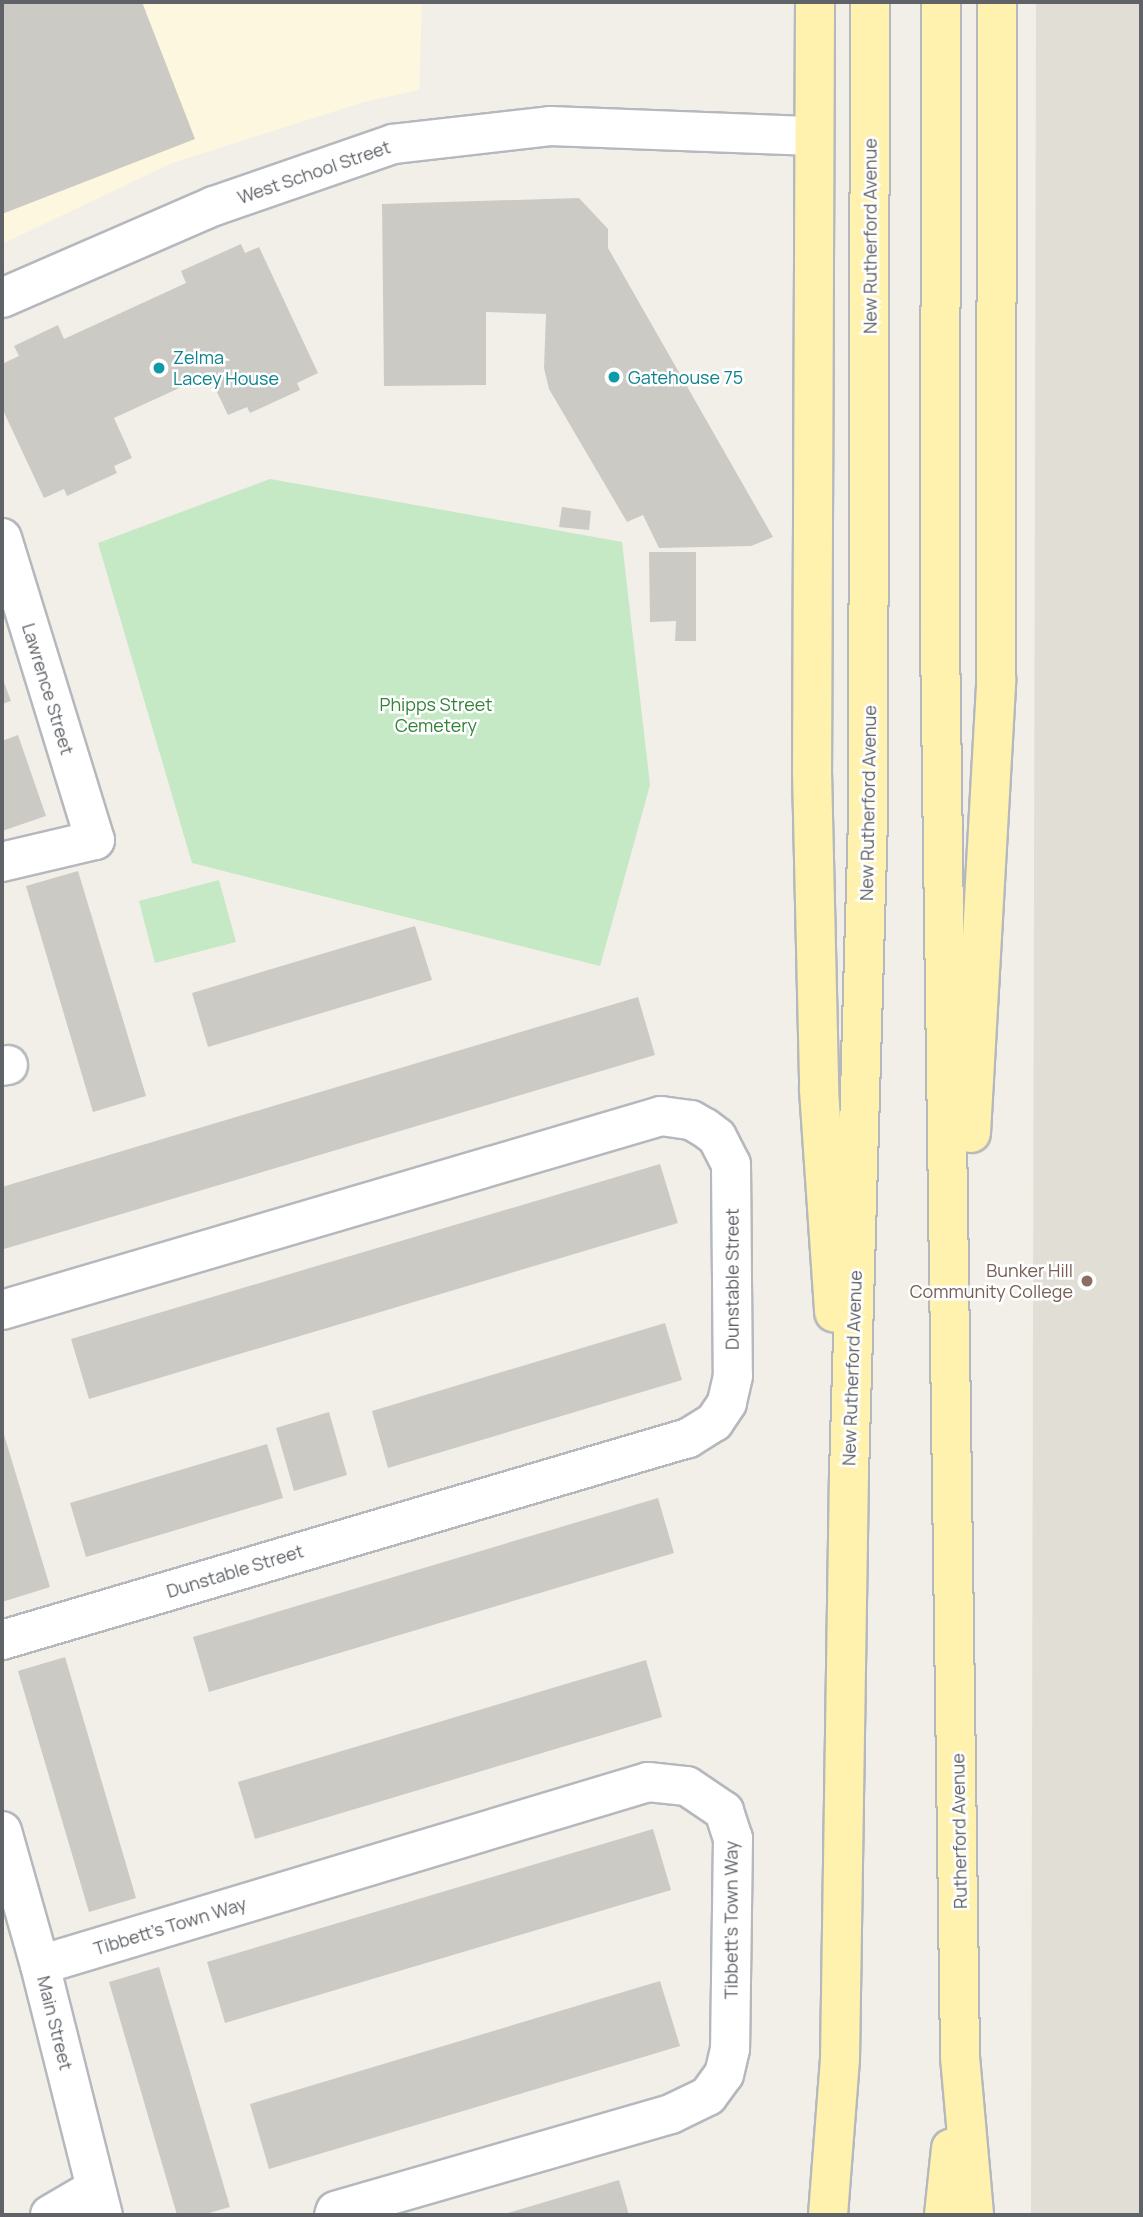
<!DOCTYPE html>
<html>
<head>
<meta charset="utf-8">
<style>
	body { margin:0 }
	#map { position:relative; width:1143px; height:2217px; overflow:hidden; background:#f1efe8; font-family:Manrope,sans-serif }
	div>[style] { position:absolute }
	.commercial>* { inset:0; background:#fef7e0 }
	.education>* { inset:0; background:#e1ded6 }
	.green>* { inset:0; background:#c5e8c5 }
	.building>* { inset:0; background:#cccac5 }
	.roads { filter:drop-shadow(2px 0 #b5b8bc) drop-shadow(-2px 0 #b5b8bc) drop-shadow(0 2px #b5b8bc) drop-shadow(0 -2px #b5b8bc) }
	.minor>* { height:38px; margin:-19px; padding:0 19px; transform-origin:19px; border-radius:19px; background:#fff }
	.secondary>* { height:38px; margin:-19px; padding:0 19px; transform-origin:19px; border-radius:19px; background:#fff }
	.primary>* { height:38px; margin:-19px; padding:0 19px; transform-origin:19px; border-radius:19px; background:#fff2af }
	.dots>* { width:19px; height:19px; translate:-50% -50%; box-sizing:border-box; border:4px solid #fff; border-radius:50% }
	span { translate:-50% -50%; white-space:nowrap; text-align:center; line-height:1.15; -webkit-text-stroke:5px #fff; paint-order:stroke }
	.street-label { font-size:18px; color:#5f6368 }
	.culture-label { font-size:18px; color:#0d838f }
	.left { translate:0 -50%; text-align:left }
	.park-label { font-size:18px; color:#348238 }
	.education-label { font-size:18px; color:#785e54 }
	.right { translate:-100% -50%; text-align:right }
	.frame { position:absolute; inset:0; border:4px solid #5f6368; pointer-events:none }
</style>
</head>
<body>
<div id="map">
	<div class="commercial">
		<div style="clip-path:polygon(2px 2px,422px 2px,419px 90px,367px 101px,172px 163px,2px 244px)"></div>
	</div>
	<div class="education">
		<div style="clip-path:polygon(1036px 2px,1141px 2px,1141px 2215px,1031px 2215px)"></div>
	</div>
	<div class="green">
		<div style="clip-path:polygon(270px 479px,622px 542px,650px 785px,600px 966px,192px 863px,98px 543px)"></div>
		<div style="clip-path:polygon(219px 880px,236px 942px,155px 963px,139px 901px)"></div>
	</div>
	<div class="building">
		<div style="clip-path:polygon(2px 2px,142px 2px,195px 139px,2px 214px)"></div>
		<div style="clip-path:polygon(579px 198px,608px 229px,608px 248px,773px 537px,751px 546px,659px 548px,643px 515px,627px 522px,549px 389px,544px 368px,546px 314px,486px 312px,486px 385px,384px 386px,382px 204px)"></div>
		<div style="clip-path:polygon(241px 244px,245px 253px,259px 247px,318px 373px,297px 383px,300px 390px,250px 413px,247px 407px,228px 415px,214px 386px,217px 385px,212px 373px,114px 418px,132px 458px,114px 466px,117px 473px,67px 496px,64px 489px,44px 498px,2px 408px,2px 364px,19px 356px,14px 346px,58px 325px,64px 339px,186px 283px,181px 271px)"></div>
		<div style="clip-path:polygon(562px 507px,591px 511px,589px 530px,559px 527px)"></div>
		<div style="clip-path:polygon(649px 552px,696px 552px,696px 641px,675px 641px,676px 621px,650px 622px)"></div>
		<div style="clip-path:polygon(2px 677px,11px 701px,2px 704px)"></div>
		<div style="clip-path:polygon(18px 735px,46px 816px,2px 831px,2px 741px)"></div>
		<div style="clip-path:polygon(78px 871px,146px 1096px,93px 1112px,26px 886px)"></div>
		<div style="clip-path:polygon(415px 926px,432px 980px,208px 1047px,192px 993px)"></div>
		<div style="clip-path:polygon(638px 997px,655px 1055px,4px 1249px,2px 1187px)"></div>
		<div style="clip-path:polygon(660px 1164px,678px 1223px,89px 1399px,71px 1339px)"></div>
		<div style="clip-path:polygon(665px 1323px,682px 1380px,388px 1468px,372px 1411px)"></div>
		<div style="clip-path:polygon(329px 1412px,347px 1475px,294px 1491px,276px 1428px)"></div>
		<div style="clip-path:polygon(2px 1428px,50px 1587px,2px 1602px)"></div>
		<div style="clip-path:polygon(267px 1444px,283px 1498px,86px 1557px,70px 1503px)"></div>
		<div style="clip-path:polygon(658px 1498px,674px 1553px,209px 1692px,193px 1637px)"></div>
		<div style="clip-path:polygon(65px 1657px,136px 1898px,89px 1912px,18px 1671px)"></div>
		<div style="clip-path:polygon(646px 1660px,662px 1717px,255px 1839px,238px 1782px)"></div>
		<div style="clip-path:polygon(653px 1829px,671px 1890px,225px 2023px,207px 1962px)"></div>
		<div style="clip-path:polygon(159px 1967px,230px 2207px,202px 2215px,177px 2215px,109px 1982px)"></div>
		<div style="clip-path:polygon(660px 1981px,680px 2046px,269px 2169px,250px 2104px)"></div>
		<div style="clip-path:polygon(619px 2180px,629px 2215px,501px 2215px)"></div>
	</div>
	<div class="roads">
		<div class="minor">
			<div style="left:2px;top:298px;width:231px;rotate:-23.5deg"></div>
			<div style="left:214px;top:206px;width:189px;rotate:-19.1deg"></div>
			<div style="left:393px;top:144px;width:158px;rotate:-6.5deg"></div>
			<div style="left:550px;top:126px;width:264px;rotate:2.2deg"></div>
			<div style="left:2px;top:538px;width:316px;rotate:72.9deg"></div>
			<div style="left:95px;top:840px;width:96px;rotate:166.7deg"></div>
			<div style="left:2px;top:1066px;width:6px;rotate:-9deg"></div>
			<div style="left:2px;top:1310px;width:687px;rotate:-16.4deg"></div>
			<div style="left:661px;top:1116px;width:30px;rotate:8deg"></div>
			<div style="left:691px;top:1120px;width:16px;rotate:30deg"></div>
			<div style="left:705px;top:1128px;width:15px;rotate:37deg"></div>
			<div style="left:717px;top:1137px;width:30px;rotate:63deg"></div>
			<div style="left:731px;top:1164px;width:212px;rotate:89.5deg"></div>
			<div style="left:733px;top:1376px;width:28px;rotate:103deg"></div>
			<div style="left:727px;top:1403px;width:23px;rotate:124deg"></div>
			<div style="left:714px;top:1422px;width:31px;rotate:148deg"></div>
			<div style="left:688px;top:1438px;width:715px;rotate:163.59deg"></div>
			<div style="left:40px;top:1965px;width:635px;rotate:-16.75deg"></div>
			<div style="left:648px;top:1782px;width:39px;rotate:6deg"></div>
			<div style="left:687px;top:1786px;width:45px;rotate:34deg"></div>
			<div style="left:724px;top:1811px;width:28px;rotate:72deg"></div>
			<div style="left:733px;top:1838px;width:211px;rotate:90.8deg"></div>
			<div style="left:730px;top:2049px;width:26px;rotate:103deg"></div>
			<div style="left:724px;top:2074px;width:27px;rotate:126deg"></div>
			<div style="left:708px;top:2096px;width:41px;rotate:154.1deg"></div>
			<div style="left:671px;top:2114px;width:349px;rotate:163.9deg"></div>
			<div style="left:336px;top:2211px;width:4px;rotate:117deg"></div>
			<div style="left:50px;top:2215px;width:53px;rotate:-30.4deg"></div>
		</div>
		<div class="secondary">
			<div style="left:2px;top:1831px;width:139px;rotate:74.2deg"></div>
			<div style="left:40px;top:1965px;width:258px;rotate:75.9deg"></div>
		</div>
		<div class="primary">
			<div style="left:815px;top:2px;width:769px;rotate:90.22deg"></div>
			<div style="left:812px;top:771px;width:319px;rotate:88.7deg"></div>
			<div style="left:819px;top:1090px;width:223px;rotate:86.1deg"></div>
			<div style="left:941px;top:2px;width:636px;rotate:90.09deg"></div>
			<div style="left:940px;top:638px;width:1419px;rotate:89.19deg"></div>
			<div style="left:960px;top:2057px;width:159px;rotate:84.9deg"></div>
			<div style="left:971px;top:1133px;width:454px;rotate:-86.8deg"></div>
			<div style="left:996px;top:680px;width:678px;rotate:-89.92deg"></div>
			<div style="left:828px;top:2215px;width:156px;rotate:-85.6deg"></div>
			<div style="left:840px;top:2059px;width:585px;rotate:-89.12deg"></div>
			<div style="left:849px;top:1474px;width:656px;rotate:-88.34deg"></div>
			<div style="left:868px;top:818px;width:816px;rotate:-89.86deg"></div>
			<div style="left:944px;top:2215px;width:67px;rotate:-84deg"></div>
		</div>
	</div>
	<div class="dots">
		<div style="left:159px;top:368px;background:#0f9aa8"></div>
		<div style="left:614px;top:377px;background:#0f9aa8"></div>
		<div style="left:1087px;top:1281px;background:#8d6e63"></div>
	</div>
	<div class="street-label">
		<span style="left:314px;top:172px;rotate:-19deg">West School Street</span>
		<span style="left:870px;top:236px;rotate:-90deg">New Rutherford Avenue</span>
		<span style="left:48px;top:689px;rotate:73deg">Lawrence Street</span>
		<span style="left:868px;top:803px;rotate:-89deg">New Rutherford Avenue</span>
		<span style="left:732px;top:1279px;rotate:-90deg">Dunstable Street</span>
		<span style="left:852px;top:1368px;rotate:-88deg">New Rutherford Avenue</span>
		<span style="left:235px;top:1571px;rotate:-17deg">Dunstable Street</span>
		<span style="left:959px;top:1831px;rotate:-91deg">Rutherford Avenue</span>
		<span style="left:731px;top:1920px;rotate:-90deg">Tibbett's Town Way</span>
		<span style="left:170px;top:1926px;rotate:-17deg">Tibbett's Town Way</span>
		<span style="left:55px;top:2023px;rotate:76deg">Main Street</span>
	</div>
	<div class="culture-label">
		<span class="left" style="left:173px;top:368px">Zelma<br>Lacey House</span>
		<span class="left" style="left:628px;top:377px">Gatehouse 75</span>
	</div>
	<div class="park-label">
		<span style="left:436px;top:715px">Phipps Street<br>Cemetery</span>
	</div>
	<div class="education-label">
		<span class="right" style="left:1073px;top:1281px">Bunker Hill<br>Community College</span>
	</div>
	<div class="frame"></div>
</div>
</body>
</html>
